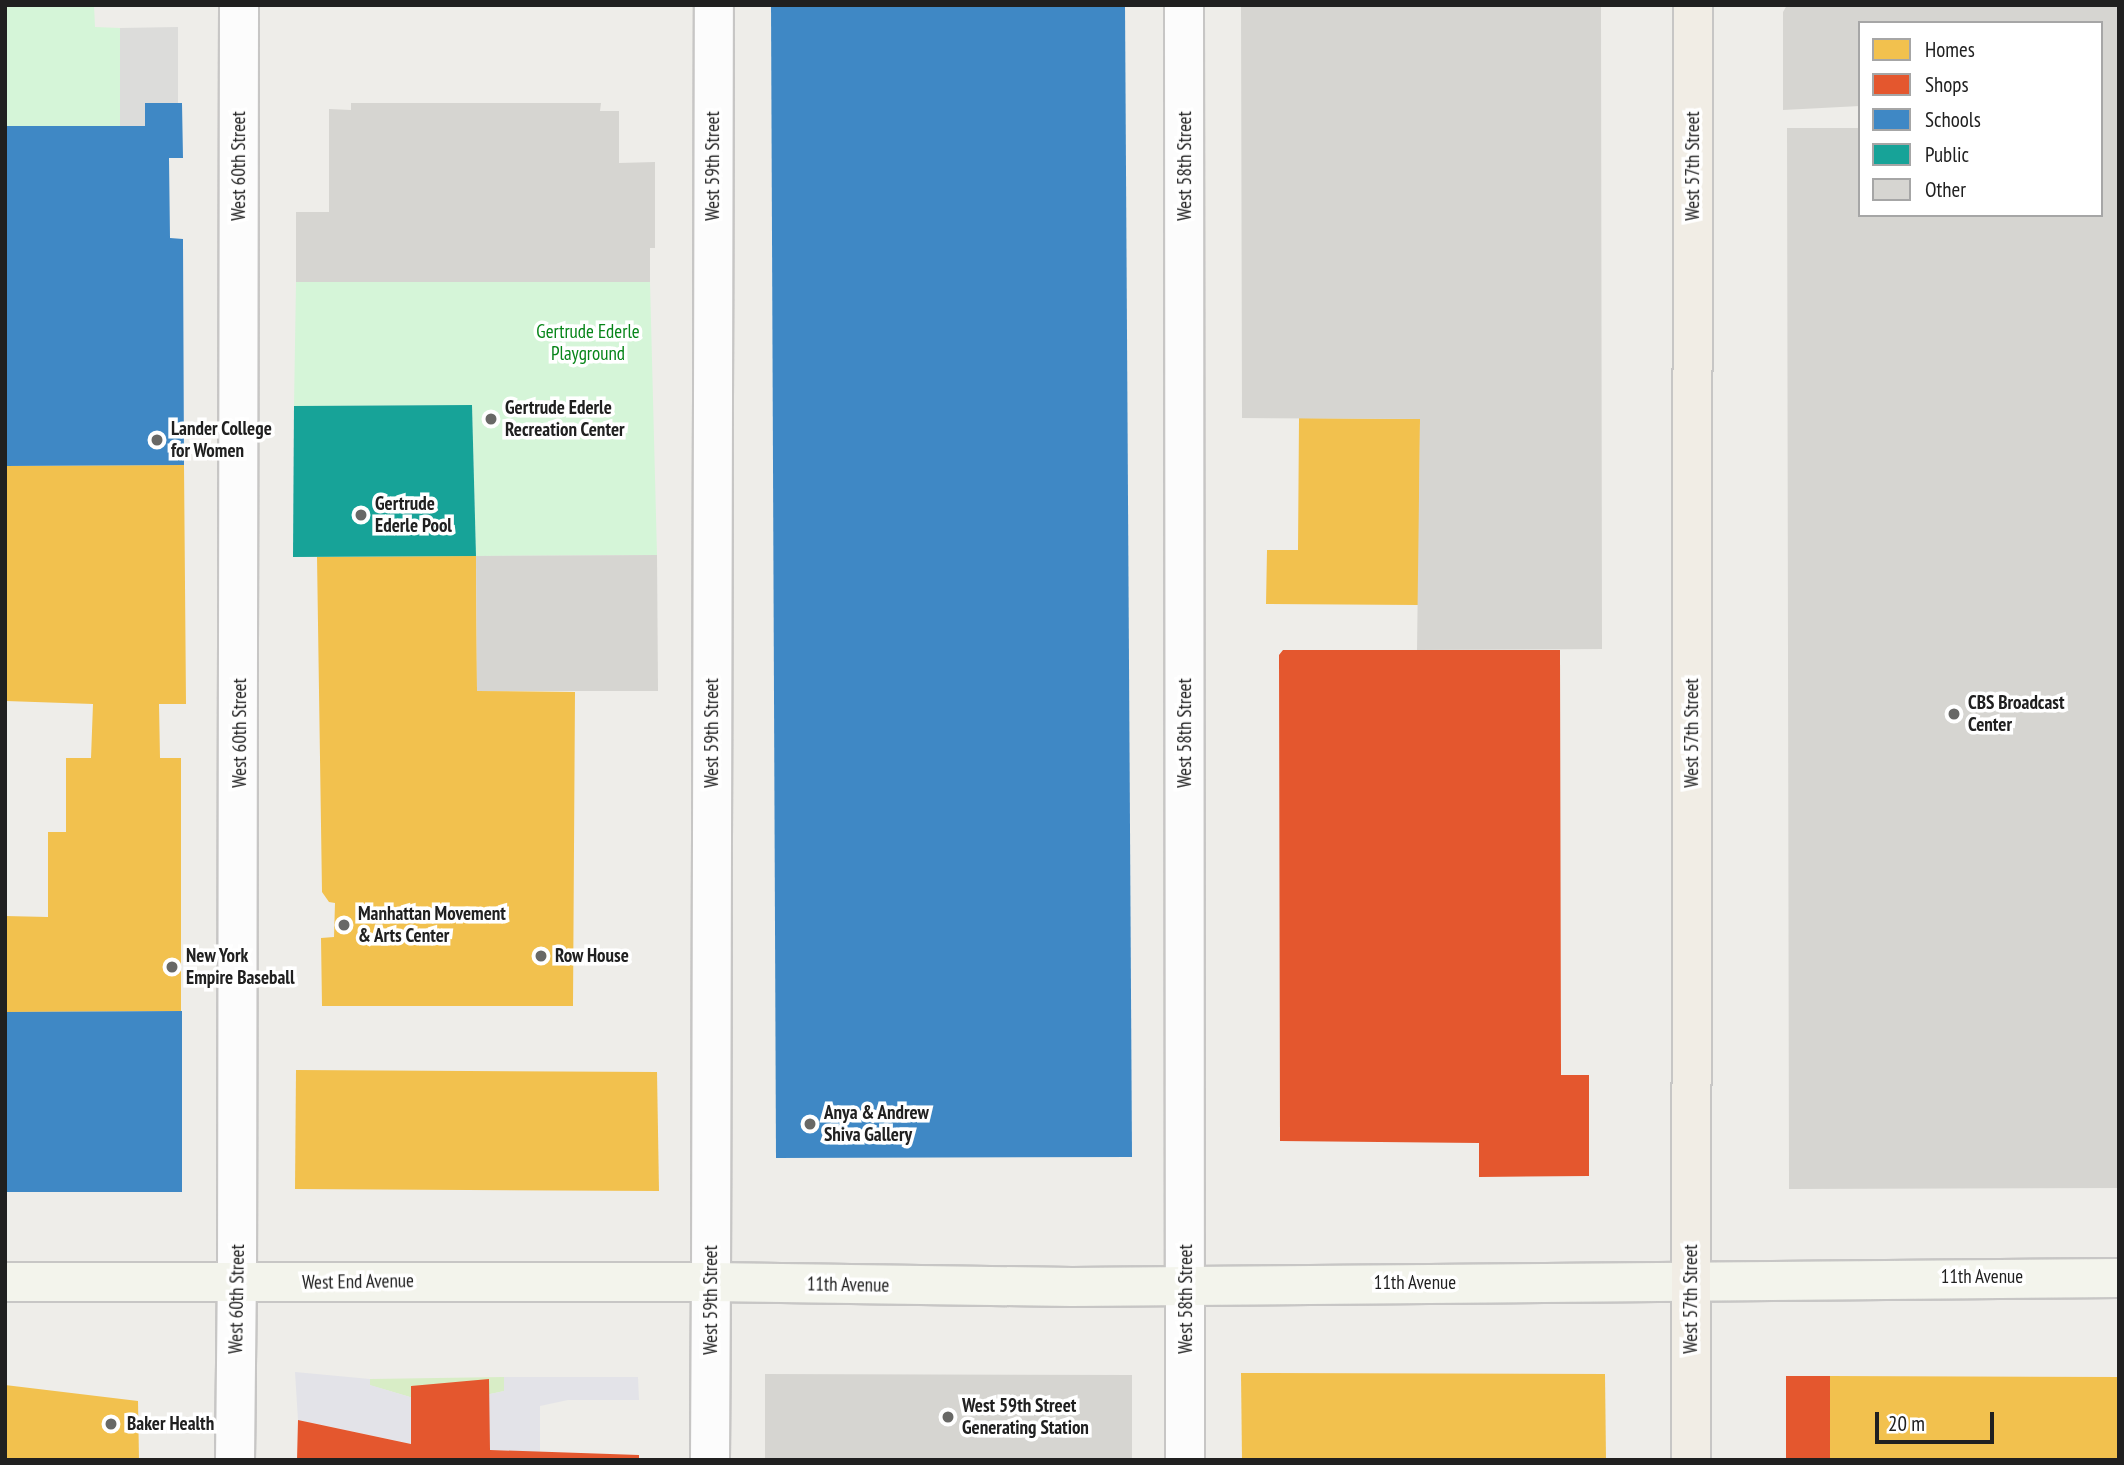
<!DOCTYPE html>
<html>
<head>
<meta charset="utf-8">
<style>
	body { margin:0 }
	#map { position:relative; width:2124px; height:1465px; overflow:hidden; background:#eeede9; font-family:"PT Sans Narrow",sans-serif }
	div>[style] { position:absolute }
	.religious>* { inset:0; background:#dcdcda }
	.grass>* { inset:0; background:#d8edc6 }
	.park>* { inset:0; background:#d5f5d8 }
	.plaza>* { inset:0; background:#e3e3e8 }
	.homes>* { inset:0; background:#f2c14e }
	.shops>* { inset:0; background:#e4572e }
	.schools>* { inset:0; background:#3f88c5 }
	.public>* { inset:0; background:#17a398 }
	.building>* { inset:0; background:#d6d5d1 }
	.roads { filter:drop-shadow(2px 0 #c7c6c5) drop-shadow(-2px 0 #c7c6c5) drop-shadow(0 2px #c7c6c5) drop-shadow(0 -2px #c7c6c5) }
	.minor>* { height:38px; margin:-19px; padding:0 19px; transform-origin:19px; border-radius:19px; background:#fcfcfc }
	.tertiary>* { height:38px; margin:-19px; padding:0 19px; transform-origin:19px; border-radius:19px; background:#fcfcfc }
	.secondary>* { height:38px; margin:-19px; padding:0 19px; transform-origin:19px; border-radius:19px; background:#f3f4ec }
	.primary>* { height:38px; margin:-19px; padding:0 19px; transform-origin:19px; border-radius:19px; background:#f1ede5 }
	.dots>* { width:19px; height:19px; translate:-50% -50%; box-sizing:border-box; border:4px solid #fff; border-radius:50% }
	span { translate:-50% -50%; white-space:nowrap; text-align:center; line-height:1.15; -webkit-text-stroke:7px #fff; paint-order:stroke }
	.street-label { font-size:19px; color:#202020 }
	.park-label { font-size:19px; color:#078519 }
	.poi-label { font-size:19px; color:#202020; font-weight:700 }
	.left { translate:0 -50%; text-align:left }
	.frame { position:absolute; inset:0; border:7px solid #202020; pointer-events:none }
	.legend { position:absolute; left:1858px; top:21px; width:245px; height:196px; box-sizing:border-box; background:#fff; border:2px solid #a6a6a6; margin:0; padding:9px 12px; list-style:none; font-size:21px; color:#202020 }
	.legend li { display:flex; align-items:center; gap:14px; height:35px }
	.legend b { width:35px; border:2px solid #a6a6a6 }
	.scale { position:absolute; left:1875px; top:1412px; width:119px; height:32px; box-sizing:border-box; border:4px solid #202020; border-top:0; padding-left:9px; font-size:21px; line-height:24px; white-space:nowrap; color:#202020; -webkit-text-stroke:5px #fff; paint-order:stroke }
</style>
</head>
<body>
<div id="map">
	<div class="religious">
		<div style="clip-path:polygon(178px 27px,178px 103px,145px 126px,120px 126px,120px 28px)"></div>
	</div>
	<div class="grass">
		<div style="clip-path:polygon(504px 1377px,505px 1391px,437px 1405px,369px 1385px,370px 1379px)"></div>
	</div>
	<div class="park">
		<div style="clip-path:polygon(5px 5px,94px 5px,95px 27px,120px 28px,120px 126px,5px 126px)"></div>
		<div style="clip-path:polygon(296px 282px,650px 282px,657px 555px,476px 556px,472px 405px,294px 406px)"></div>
	</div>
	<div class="plaza">
		<div style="clip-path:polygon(295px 1372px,370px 1379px,370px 1385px,437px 1405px,504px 1391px,504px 1377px,638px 1377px,639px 1400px,568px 1400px,540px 1406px,540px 1453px,490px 1450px,411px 1444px,298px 1420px)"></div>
	</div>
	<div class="homes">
		<div style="clip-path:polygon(1299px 418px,1420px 419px,1419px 605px,1266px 604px,1267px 550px,1298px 550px)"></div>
		<div style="clip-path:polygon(184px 465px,186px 704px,159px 704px,160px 758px,181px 758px,181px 1011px,5px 1012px,5px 916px,48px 917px,48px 832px,66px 832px,66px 758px,91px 758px,93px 704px,6px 701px,5px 466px)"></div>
		<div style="clip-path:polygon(476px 556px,477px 691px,575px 692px,573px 1006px,322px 1006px,321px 938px,334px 937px,335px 903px,329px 902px,322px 892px,317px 557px)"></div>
		<div style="clip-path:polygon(296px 1070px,657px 1072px,659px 1191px,295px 1189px)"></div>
		<div style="clip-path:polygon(1241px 1373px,1605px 1374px,1606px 1460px,1242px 1460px)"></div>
		<div style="clip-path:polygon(1830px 1376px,2119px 1377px,2119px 1460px,1830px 1460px)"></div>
		<div style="clip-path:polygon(5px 1385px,138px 1401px,139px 1460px,5px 1460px)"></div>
	</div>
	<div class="shops">
		<div style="clip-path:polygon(1283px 650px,1560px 650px,1561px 1075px,1589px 1075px,1589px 1176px,1479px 1177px,1479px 1143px,1280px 1141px,1279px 655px)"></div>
		<div style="clip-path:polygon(1786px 1376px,1830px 1376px,1830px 1460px,1786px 1460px)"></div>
		<div style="clip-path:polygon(489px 1379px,490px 1450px,639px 1455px,639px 1460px,297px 1460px,298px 1420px,411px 1444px,411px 1386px)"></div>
	</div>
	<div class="schools">
		<div style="clip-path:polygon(771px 5px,1125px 5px,1132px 1157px,776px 1158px)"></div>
		<div style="clip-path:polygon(145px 103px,182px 103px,183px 158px,169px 158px,170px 238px,183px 239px,184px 465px,5px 466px,5px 126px,145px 126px)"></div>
		<div style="clip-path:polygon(182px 1011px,182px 1192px,5px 1192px,5px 1012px)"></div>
	</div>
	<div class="public">
		<div style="clip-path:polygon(472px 405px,476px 556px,293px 557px,294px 406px)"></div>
	</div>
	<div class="building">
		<div style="clip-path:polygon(1241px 5px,1601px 5px,1602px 649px,1417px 650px,1420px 419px,1242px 418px)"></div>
		<div style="clip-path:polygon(1787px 5px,2119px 5px,2119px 1188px,1789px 1189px,1787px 128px,1860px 128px,1860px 215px,2101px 215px,2101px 23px,1860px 23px,1860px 106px,1783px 110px,1783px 12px)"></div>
		<div style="clip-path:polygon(351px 103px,601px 103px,600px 111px,619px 111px,619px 163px,655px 162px,655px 248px,650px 248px,650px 282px,296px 282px,296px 212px,329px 212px,329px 109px,351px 110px)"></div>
		<div style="clip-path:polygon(657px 555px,658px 691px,477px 691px,476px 556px)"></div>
		<div style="clip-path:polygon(765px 1374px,1132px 1375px,1132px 1460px,765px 1460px)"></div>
	</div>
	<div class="roads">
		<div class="minor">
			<div style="left:235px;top:1460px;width:177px;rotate:-89.4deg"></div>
			<div style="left:710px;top:1460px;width:178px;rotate:-89.7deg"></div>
			<div style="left:1185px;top:1460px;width:176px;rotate:-90deg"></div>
		</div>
		<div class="tertiary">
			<div style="left:1184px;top:5px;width:1279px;rotate:89.96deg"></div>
			<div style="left:711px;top:1282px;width:1277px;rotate:-89.87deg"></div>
			<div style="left:237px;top:1283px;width:1278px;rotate:-89.91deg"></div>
		</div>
		<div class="secondary">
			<div style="left:5px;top:1282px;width:706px"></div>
			<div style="left:711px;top:1282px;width:361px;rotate:0.8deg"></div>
			<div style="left:1072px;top:1287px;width:1047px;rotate:-0.49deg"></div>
		</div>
		<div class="primary">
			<div style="left:1691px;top:1460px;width:1455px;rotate:-89.92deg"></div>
		</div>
	</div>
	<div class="dots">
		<div style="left:491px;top:419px;background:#686866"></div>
		<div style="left:157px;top:440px;background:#686866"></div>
		<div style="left:361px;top:515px;background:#686866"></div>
		<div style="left:1954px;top:714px;background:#686866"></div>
		<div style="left:344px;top:925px;background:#686866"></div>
		<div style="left:541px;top:956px;background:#686866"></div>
		<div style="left:172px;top:967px;background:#686866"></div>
		<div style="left:810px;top:1124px;background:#686866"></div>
		<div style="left:948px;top:1417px;background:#686866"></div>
		<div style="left:111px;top:1424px;background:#686866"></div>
	</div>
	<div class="street-label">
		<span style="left:239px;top:166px;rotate:-90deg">West 60th Street</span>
		<span style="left:713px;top:166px;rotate:-90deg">West 59th Street</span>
		<span style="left:1185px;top:166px;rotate:-90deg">West 58th Street</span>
		<span style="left:1693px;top:166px;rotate:-90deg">West 57th Street</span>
		<span style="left:240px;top:733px;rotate:-90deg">West 60th Street</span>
		<span style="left:712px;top:733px;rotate:-90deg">West 59th Street</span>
		<span style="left:1185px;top:733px;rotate:-90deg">West 58th Street</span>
		<span style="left:1692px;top:733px;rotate:-90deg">West 57th Street</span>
		<span style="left:1982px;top:1277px">11th Avenue</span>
		<span style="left:358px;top:1282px;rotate:-1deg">West End Avenue</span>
		<span style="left:1415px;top:1283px">11th Avenue</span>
		<span style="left:848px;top:1285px;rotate:1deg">11th Avenue</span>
		<span style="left:237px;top:1299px;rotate:-89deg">West 60th Street</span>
		<span style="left:1186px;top:1299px;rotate:-90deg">West 58th Street</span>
		<span style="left:1691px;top:1299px;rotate:-90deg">West 57th Street</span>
		<span style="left:711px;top:1300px;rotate:-90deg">West 59th Street</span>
	</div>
	<div class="park-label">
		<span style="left:588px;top:343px">Gertrude Ederle<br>Playground</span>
	</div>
	<div class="poi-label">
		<span class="left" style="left:505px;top:419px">Gertrude Ederle<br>Recreation Center</span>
		<span class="left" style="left:171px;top:440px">Lander College<br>for Women</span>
		<span class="left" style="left:375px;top:515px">Gertrude<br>Ederle Pool</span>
		<span class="left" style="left:1968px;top:714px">CBS Broadcast<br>Center</span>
		<span class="left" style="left:358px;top:925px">Manhattan Movement<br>&amp; Arts Center</span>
		<span class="left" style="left:186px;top:967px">New York<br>Empire Baseball</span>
		<span class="left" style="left:555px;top:956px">Row House</span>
		<span class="left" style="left:824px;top:1124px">Anya &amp; Andrew<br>Shiva Gallery</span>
		<span class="left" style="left:962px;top:1417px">West 59th Street<br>Generating Station</span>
		<span class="left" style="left:127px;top:1424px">Baker Health</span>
	</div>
	<div class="frame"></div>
	<ul class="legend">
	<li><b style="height:19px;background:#f2c14e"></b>Homes</li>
	<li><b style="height:19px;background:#e4572e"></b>Shops</li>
	<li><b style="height:19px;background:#3f88c5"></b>Schools</li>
	<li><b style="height:19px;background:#17a398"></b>Public</li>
	<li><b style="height:19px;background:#d6d5d1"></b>Other</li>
	</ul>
	<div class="scale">20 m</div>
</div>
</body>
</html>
